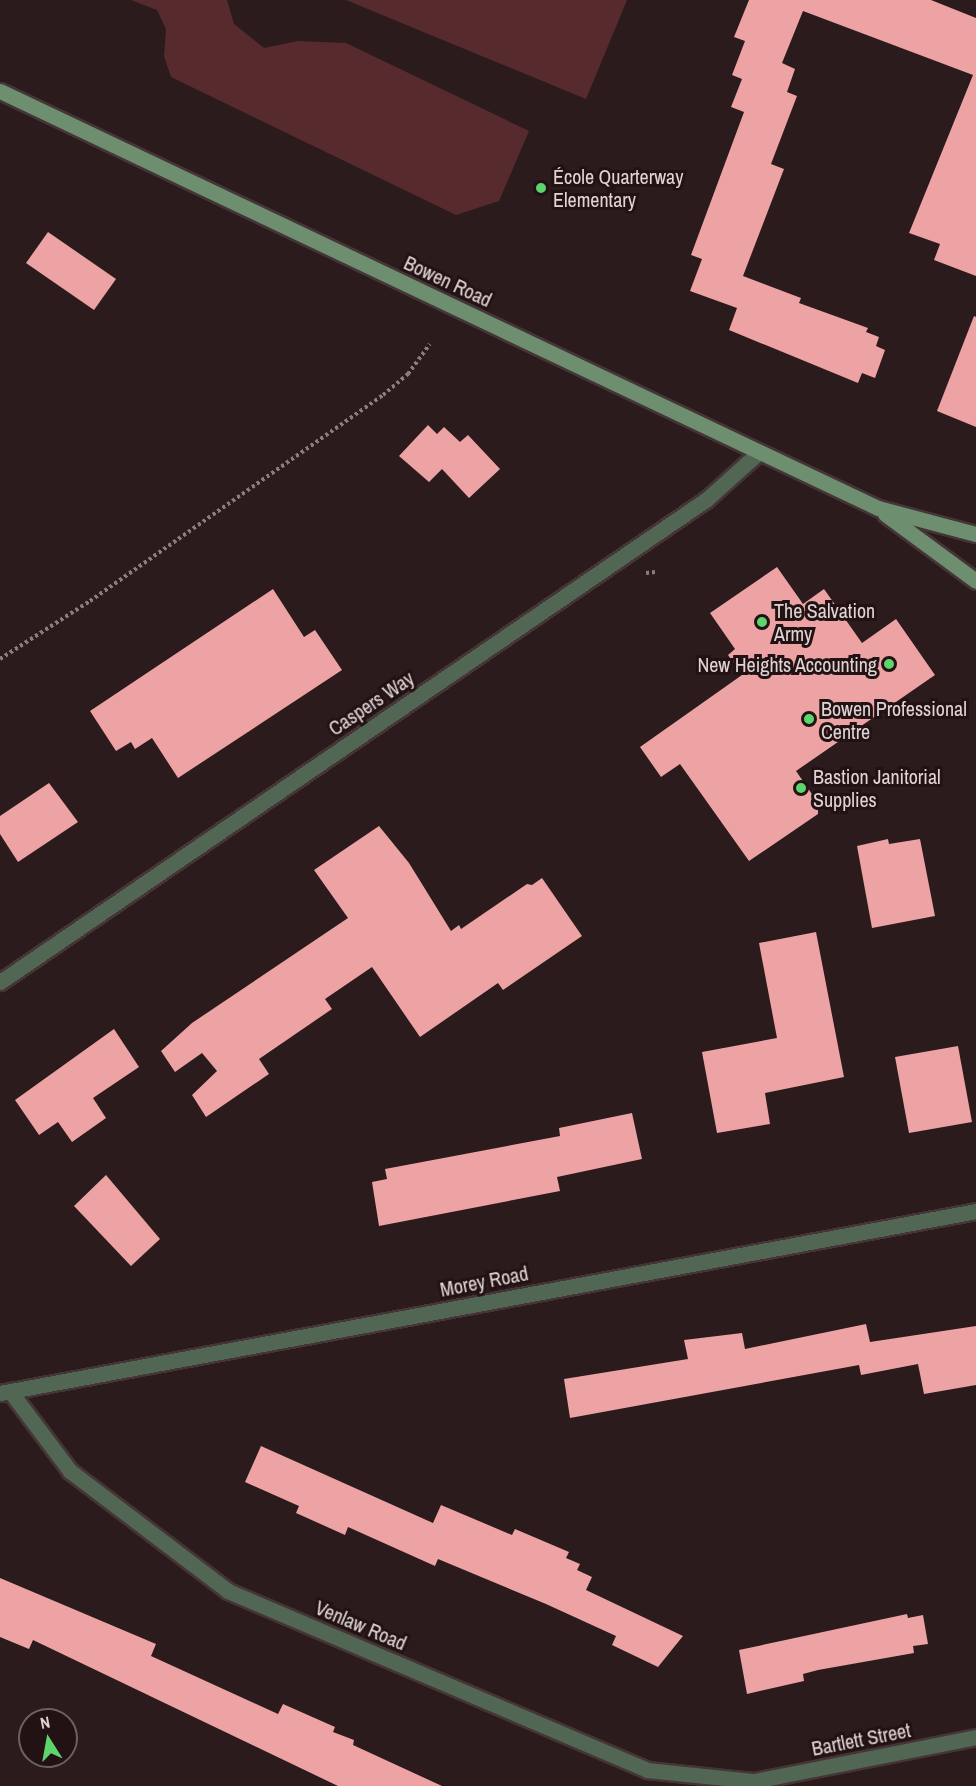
<!DOCTYPE html>
<html>
<head>
<meta charset="utf-8">
<style>
	body { margin:0 }
	#map { position:relative; width:976px; height:1786px; overflow:hidden; background:#2c1b1c; font-family:"Archivo Narrow",sans-serif }
	div>[style] { position:absolute }
	.green>* { inset:0; background:#572a2d }
	.building>* { inset:0; background:#eda2a4 }
	.path>* { height:4px; margin-top:-2px; transform-origin:0; background:repeating-linear-gradient(90deg,#8b7d7d 0 3px,transparent 0 6px) }
	.roads { filter:drop-shadow(2px 0 #453536) drop-shadow(-2px 0 #453536) drop-shadow(0 2px #453536) drop-shadow(0 -2px #453536) }
	.minor>* { height:15px; margin:-7.5px; padding:0 7.5px; transform-origin:7.5px; border-radius:7.5px; background:#526753 }
	.secondary>* { height:15px; margin:-7.5px; padding:0 7.5px; transform-origin:7.5px; border-radius:7.5px; background:#6d8f6f }
	.dots>* { width:16px; height:16px; translate:-50% -50%; box-sizing:border-box; border:3px solid #221213; border-radius:50% }
	span { translate:-50% -50%; white-space:nowrap; text-align:center; line-height:1.15; -webkit-text-stroke:6px #221213; paint-order:stroke }
	.poi-label { font-size:20px; color:#e0d4d4 }
	.left { translate:0 -50%; text-align:left }
	.right { translate:-100% -50%; text-align:right }
	.street-label { font-size:20px; color:#e0d4d4 }
	.north { position:absolute; left:18px; top:1708px; width:60px; height:60px; box-sizing:border-box; background:#221213; border:2px solid #6e6060; border-radius:50%; rotate:349deg; font-size:16px; font-weight:700; line-height:24px; text-align:center; color:#e0d4d4 }
	.north::after { content:''; display:block; margin:auto; width:21px; height:27px; background:#5cd56d; clip-path:polygon(50% 0,100% 100%,50% 72%,0 100%) }
</style>
</head>
<body>
<div id="map">
	<div class="green">
		<div style="clip-path:polygon(131px 0,227px 0,234px 24px,264px 48px,298px 41px,346px 43px,529px 131px,499px 201px,456px 215px,171px 77px,164px 56px,166px 29px,157px 10px)"></div>
		<div style="clip-path:polygon(346px 0,627px 0,586px 99px)"></div>
	</div>
	<div class="building">
		<div style="clip-path:polygon(749px 0,931px 0,976px 18px,976px 276px,934px 260px,940px 244px,909px 233px,973px 75px,803px 11px,782px 63px,795px 69px,787px 92px,797px 96px,771px 164px,784px 169px,743px 276px,801px 298px,799px 303px,868px 328px,866px 332px,879px 337px,876px 346px,885px 350px,875px 378px,862px 373px,858px 383px,729px 330px,737px 308px,690px 291px,702px 259px,691px 255px,744px 112px,731px 107px,742px 79px,732px 75px,745px 41px,734px 37px)"></div>
		<div style="clip-path:polygon(48px 232px,116px 279px,94px 310px,26px 263px)"></div>
		<div style="clip-path:polygon(974px 316px,976px 317px,976px 427px,937px 411px)"></div>
		<div style="clip-path:polygon(428px 425px,437px 434px,444px 427px,460px 442px,468px 435px,500px 469px,469px 498px,442px 469px,429px 482px,399px 456px)"></div>
		<div style="clip-path:polygon(777px 567px,803px 604px,824px 589px,862px 643px,896px 619px,935px 675px,796px 771px,818px 803px,818px 814px,749px 861px,680px 764px,661px 777px,640px 747px,742px 675px,728px 655px,735px 649px,710px 613px)"></div>
		<div style="clip-path:polygon(273px 589px,304px 637px,315px 630px,342px 670px,178px 778px,152px 738px,135px 749px,131px 742px,116px 751px,90px 711px)"></div>
		<div style="clip-path:polygon(49px 783px,78px 822px,18px 862px,0 834px,0 816px)"></div>
		<div style="clip-path:polygon(379px 826px,409px 863px,451px 931px,459px 925px,461px 929px,527px 884px,532px 885px,542px 878px,582px 936px,503px 990px,498px 983px,420px 1037px,372px 967px,325px 999px,332px 1009px,259px 1059px,269px 1074px,206px 1117px,192px 1095px,217px 1071px,202px 1053px,175px 1072px,161px 1051px,192px 1023px,348px 918px,314px 870px)"></div>
		<div style="clip-path:polygon(888px 839px,889px 844px,920px 839px,935px 916px,872px 928px,857px 846px)"></div>
		<div style="clip-path:polygon(816px 932px,844px 1077px,765px 1093px,770px 1124px,717px 1133px,702px 1052px,777px 1038px,759px 943px)"></div>
		<div style="clip-path:polygon(114px 1029px,139px 1067px,93px 1098px,106px 1118px,72px 1142px,58px 1122px,39px 1135px,15px 1100px)"></div>
		<div style="clip-path:polygon(958px 1046px,972px 1122px,909px 1133px,895px 1057px)"></div>
		<div style="clip-path:polygon(632px 1113px,642px 1159px,557px 1177px,560px 1191px,379px 1226px,372px 1182px,387px 1179px,385px 1169px,560px 1136px,559px 1128px)"></div>
		<div style="clip-path:polygon(106px 1175px,160px 1239px,131px 1266px,74px 1206px)"></div>
		<div style="clip-path:polygon(866px 1324px,870px 1342px,976px 1326px,976px 1385px,924px 1394px,918px 1364px,861px 1375px,859px 1365px,570px 1418px,564px 1379px,688px 1359px,684px 1340px,742px 1333px,745px 1349px)"></div>
		<div style="clip-path:polygon(261px 1446px,433px 1523px,441px 1505px,512px 1535px,515px 1529px,569px 1552px,566px 1558px,580px 1564px,577px 1570px,592px 1577px,586px 1590px,683px 1636px,658px 1667px,612px 1645px,616px 1636px,546px 1604px,438px 1559px,435px 1566px,348px 1527px,345px 1535px,296px 1513px,299px 1506px,245px 1482px)"></div>
		<div style="clip-path:polygon(0 1578px,156px 1644px,151px 1656px,278px 1714px,283px 1704px,335px 1727px,333px 1732px,354px 1740px,353px 1745px,442px 1786px,338px 1786px,33px 1640px,29px 1649px,0 1637px)"></div>
		<div style="clip-path:polygon(907px 1614px,908px 1618px,923px 1615px,928px 1644px,913px 1646px,914px 1653px,818px 1670px,803px 1674px,804px 1681px,747px 1694px,739px 1650px)"></div>
	</div>
	<div class="path">
		<div style="left:646px;top:573px;width:9px;rotate:-6deg"></div>
		<div style="left:0;top:659px;width:107px;rotate:-32.8deg"></div>
		<div style="left:90px;top:601px;width:358px;rotate:-35.1deg"></div>
		<div style="left:383px;top:395px;width:33px;rotate:-40deg"></div>
		<div style="left:408px;top:374px;width:37px;rotate:-54deg"></div>
	</div>
	<div class="roads">
		<div class="minor">
			<div style="left:0;top:982px;width:856px;rotate:-34.34deg"></div>
			<div style="left:707px;top:499px;width:70px;rotate:-42.1deg"></div>
			<div style="left:10px;top:1391px;width:100px;rotate:53.1deg"></div>
			<div style="left:70px;top:1471px;width:198px;rotate:37.2deg"></div>
			<div style="left:228px;top:1591px;width:456px;rotate:23.1deg"></div>
			<div style="left:647px;top:1770px;width:108px;rotate:5.9deg"></div>
			<div style="left:754px;top:1781px;width:6px;rotate:51deg"></div>
			<div style="left:0;top:1393px;width:993px;rotate:-10.56deg"></div>
			<div style="left:754px;top:1781px;width:226px;rotate:-11.2deg"></div>
		</div>
		<div class="secondary">
			<div style="left:0;top:91px;width:972px;rotate:25.41deg"></div>
			<div style="left:878px;top:508px;width:101px;rotate:14.9deg"></div>
			<div style="left:885px;top:514px;width:113px;rotate:36.4deg"></div>
		</div>
	</div>
	<div class="dots">
		<div style="left:541px;top:188px;background:#5cd56d"></div>
		<div style="left:762px;top:622px;background:#5cd56d"></div>
		<div style="left:889px;top:664px;background:#5cd56d"></div>
		<div style="left:809px;top:719px;background:#5cd56d"></div>
		<div style="left:801px;top:788px;background:#5cd56d"></div>
	</div>
	<div class="poi-label">
		<span class="left" style="left:553px;top:188px">École Quarterway<br>Elementary</span>
		<span class="left" style="left:774px;top:622px">The Salvation<br>Army</span>
		<span class="right" style="left:877px;top:664px">New Heights Accounting</span>
		<span class="left" style="left:821px;top:720px">Bowen Professional<br>Centre</span>
		<span class="left" style="left:813px;top:788px">Bastion Janitorial<br>Supplies</span>
	</div>
	<div class="street-label">
		<span style="left:448px;top:281px;rotate:25deg">Bowen Road</span>
		<span style="left:371px;top:703px;rotate:-34deg">Caspers Way</span>
		<span style="left:484px;top:1281px;rotate:-11deg">Morey Road</span>
		<span style="left:361px;top:1625px;rotate:23deg">Venlaw Road</span>
		<span style="left:861px;top:1739px;rotate:-11deg">Bartlett Street</span>
	</div>
	<div class="north">N</div>
</div>
</body>
</html>
